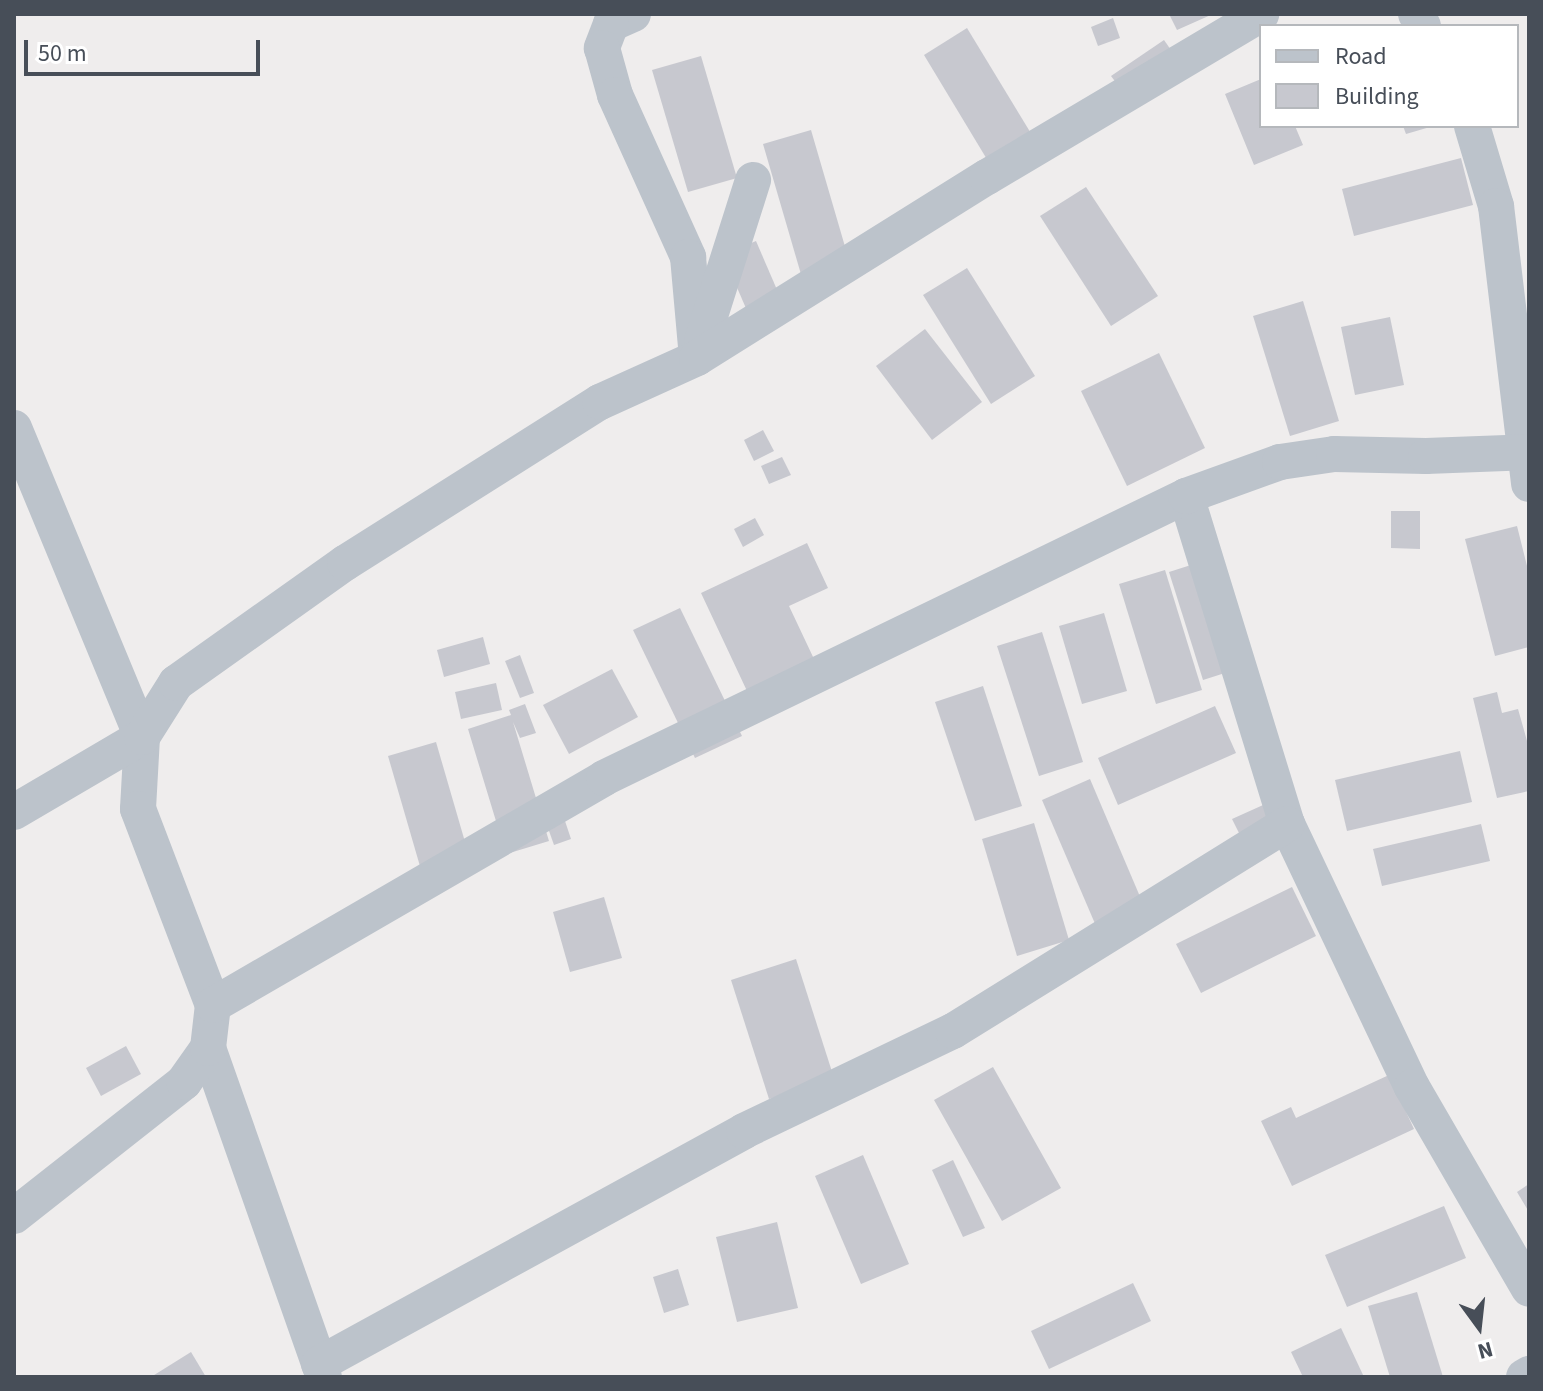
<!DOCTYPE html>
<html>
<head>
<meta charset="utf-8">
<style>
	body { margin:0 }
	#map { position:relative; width:1543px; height:1391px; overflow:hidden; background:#efeded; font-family:"Source Sans 3",sans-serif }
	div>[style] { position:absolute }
	.building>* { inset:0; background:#c7c8cf }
	.street>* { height:36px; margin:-18px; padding:0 18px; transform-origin:18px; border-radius:18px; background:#bcc3cb }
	span { translate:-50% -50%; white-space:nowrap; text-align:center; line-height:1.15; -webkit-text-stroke:6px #fff; paint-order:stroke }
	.frame { position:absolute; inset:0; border:16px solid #474e58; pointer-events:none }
	.legend { position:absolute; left:1259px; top:24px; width:260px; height:104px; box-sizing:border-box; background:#fff; border:2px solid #b5b8bc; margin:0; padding:10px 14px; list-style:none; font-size:24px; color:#474e58 }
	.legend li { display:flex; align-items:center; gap:16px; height:40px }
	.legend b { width:40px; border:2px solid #b5b8bc }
	.north { position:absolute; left:1439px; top:1287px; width:80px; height:80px; -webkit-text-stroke:6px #fff; paint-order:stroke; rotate:165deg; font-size:22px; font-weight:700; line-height:32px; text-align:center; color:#474e58 }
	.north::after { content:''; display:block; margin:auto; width:28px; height:36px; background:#474e58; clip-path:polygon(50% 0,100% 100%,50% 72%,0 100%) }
	.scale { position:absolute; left:24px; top:40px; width:236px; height:36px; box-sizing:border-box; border:4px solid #474e58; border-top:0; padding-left:10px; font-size:24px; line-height:28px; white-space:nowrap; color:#474e58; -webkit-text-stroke:6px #fff; paint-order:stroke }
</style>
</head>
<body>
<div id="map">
	<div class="building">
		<div style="clip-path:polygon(1169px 14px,1213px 14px,1177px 30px)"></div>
		<div style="clip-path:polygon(1113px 18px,1120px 38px,1098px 46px,1091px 27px)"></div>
		<div style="clip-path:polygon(967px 28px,1032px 135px,988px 161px,924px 55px)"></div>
		<div style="clip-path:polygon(1164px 40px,1178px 60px,1126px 96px,1111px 76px)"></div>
		<div style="clip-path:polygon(701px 56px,737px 178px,688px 192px,652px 70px)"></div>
		<div style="clip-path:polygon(1261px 79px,1261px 126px,1295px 126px,1303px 145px,1254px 165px,1225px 94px)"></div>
		<div style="clip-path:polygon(1403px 126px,1430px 126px,1430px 127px,1406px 134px)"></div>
		<div style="clip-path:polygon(811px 130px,853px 274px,805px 288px,763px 144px)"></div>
		<div style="clip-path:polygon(1461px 158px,1473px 205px,1354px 236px,1342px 189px)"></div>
		<div style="clip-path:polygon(1086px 187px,1158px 296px,1111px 326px,1040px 216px)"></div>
		<div style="clip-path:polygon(756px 241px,781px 299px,748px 313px,723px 255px)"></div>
		<div style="clip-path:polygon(967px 268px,1035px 376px,991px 404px,923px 295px)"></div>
		<div style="clip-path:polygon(1303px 301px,1339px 421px,1290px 436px,1253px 316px)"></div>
		<div style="clip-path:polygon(1390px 317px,1404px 385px,1355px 395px,1341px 327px)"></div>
		<div style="clip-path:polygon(925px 329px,982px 402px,932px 440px,876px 366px)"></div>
		<div style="clip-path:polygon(1159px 353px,1205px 448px,1127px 486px,1081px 391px)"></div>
		<div style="clip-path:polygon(763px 430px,774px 451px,754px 461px,744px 440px)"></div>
		<div style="clip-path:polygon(782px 457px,791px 475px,769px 484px,761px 466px)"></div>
		<div style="clip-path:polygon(1391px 511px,1420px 511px,1420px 549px,1391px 548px)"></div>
		<div style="clip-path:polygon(755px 518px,764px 535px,743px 547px,734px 529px)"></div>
		<div style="clip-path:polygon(1517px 526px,1529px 574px,1529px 647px,1495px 656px,1465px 539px)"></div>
		<div style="clip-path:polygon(807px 543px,828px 588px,789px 606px,814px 659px,747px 691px,701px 593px)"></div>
		<div style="clip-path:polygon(1191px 565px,1225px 673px,1203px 680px,1169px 572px)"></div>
		<div style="clip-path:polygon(1165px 570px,1202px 690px,1156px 704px,1119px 584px)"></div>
		<div style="clip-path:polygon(680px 608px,742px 736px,695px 758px,633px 630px)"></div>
		<div style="clip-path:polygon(1104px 613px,1127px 691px,1082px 704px,1059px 626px)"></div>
		<div style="clip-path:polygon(1042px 632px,1083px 762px,1039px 776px,997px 646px)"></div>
		<div style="clip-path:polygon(483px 637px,490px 664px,444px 677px,437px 650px)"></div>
		<div style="clip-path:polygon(520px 655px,534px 693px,520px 698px,505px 661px)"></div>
		<div style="clip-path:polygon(612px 669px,638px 717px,569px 754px,543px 705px)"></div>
		<div style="clip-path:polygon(496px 683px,502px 710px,461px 719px,455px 692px)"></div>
		<div style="clip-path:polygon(983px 686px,1022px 806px,975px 821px,935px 702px)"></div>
		<div style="clip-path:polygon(1497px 692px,1502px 713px,1518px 709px,1529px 748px,1529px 791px,1497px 798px,1473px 698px)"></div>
		<div style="clip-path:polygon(525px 704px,536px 733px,520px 738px,513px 722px,549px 841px,506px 854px,468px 729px,511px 715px,509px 710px)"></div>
		<div style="clip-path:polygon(1215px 706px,1236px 753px,1118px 805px,1098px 758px)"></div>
		<div style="clip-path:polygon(436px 742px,472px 866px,424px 880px,388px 756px)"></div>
		<div style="clip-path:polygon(1460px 751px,1472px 802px,1347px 831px,1335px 780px)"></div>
		<div style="clip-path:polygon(1090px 779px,1144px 906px,1096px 926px,1042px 800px)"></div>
		<div style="clip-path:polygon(1272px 801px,1284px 824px,1244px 843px,1232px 819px)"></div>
		<div style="clip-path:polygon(561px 809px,571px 839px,554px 845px,543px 814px)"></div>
		<div style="clip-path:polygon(1034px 823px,1069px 940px,1017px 956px,982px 839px)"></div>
		<div style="clip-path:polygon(1481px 824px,1490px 861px,1382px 886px,1373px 849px)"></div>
		<div style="clip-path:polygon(1292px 887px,1316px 936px,1201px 993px,1176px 944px)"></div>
		<div style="clip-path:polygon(604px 897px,622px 958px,570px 972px,553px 912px)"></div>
		<div style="clip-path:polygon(796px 959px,834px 1078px,769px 1099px,731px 980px)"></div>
		<div style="clip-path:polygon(126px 1046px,141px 1074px,101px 1096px,86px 1068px)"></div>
		<div style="clip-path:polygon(993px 1067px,1061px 1188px,1002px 1221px,934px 1100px)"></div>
		<div style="clip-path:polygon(1389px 1075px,1414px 1129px,1292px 1186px,1261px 1121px,1291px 1107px,1296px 1118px)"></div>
		<div style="clip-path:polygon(863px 1155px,909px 1264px,861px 1284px,815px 1176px)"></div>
		<div style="clip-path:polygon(953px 1160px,985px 1228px,963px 1237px,932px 1170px)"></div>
		<div style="clip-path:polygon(1529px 1184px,1529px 1212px,1517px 1192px)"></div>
		<div style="clip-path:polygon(1444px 1206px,1466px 1258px,1347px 1307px,1325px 1255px)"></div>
		<div style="clip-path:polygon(777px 1222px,798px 1308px,737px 1322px,716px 1237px)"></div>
		<div style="clip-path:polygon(678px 1269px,689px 1305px,664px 1313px,653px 1277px)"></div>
		<div style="clip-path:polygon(1133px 1283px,1151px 1321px,1049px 1369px,1031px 1331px)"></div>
		<div style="clip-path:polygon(1417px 1292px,1443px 1377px,1390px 1377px,1368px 1306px)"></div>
		<div style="clip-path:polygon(1341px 1328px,1364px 1377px,1303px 1377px,1291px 1352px)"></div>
		<div style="clip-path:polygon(191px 1352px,206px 1377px,151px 1377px)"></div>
	</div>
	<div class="street">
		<div style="left:633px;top:14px;width:24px;rotate:156deg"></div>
		<div style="left:611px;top:24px;width:26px;rotate:111deg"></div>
		<div style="left:602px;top:48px;width:49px;rotate:74.5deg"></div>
		<div style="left:615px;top:95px;width:178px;rotate:65.7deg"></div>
		<div style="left:688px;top:257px;width:101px;rotate:84.9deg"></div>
		<div style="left:1416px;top:14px;width:14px;rotate:60deg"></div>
		<div style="left:1472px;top:126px;width:84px;rotate:73.3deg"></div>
		<div style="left:1496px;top:206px;width:280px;rotate:83.2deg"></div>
		<div style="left:702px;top:341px;width:169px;rotate:-72.4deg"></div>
		<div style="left:14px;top:428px;width:334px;rotate:67.5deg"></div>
		<div style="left:142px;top:737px;width:72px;rotate:93.2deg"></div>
		<div style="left:138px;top:809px;width:210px;rotate:69.1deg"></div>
		<div style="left:1186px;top:496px;width:343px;rotate:72.9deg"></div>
		<div style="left:1287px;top:824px;width:291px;rotate:64.6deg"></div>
		<div style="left:1412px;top:1087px;width:233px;rotate:59.9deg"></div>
		<div style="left:14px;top:812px;width:148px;rotate:-30.4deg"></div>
		<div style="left:142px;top:737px;width:64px;rotate:-57.8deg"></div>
		<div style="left:176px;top:683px;width:207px;rotate:-35.4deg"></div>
		<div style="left:345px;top:563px;width:302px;rotate:-32.3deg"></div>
		<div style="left:600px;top:402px;width:107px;rotate:-24.4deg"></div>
		<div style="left:697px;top:358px;width:342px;rotate:-32deg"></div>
		<div style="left:987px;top:177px;width:319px;rotate:-30.7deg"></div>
		<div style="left:208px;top:1048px;width:349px;rotate:70.6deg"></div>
		<div style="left:14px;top:1216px;width:216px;rotate:-38.2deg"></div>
		<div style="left:184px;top:1082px;width:42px;rotate:-54.8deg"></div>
		<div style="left:208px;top:1048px;width:43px;rotate:-83.4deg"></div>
		<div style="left:213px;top:1005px;width:452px;rotate:-30.1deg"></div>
		<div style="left:604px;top:778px;width:647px;rotate:-25.85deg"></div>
		<div style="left:1186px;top:496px;width:100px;rotate:-19.9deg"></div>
		<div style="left:1280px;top:462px;width:55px;rotate:-8.4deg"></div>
		<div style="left:1334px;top:454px;width:92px;rotate:1.2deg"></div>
		<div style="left:1426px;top:456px;width:103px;rotate:-2.2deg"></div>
		<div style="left:319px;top:1364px;width:485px;rotate:-28.7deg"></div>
		<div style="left:744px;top:1131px;width:232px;rotate:-25.6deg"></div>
		<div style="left:953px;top:1031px;width:393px;rotate:-31.8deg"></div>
		<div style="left:1524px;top:1377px;width:6px;rotate:-31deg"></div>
	</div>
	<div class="frame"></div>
	<ul class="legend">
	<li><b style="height:10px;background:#bcc3cb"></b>Road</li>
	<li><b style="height:22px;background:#c7c8cf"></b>Building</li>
	</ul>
	<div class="north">N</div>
	<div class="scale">50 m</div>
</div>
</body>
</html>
